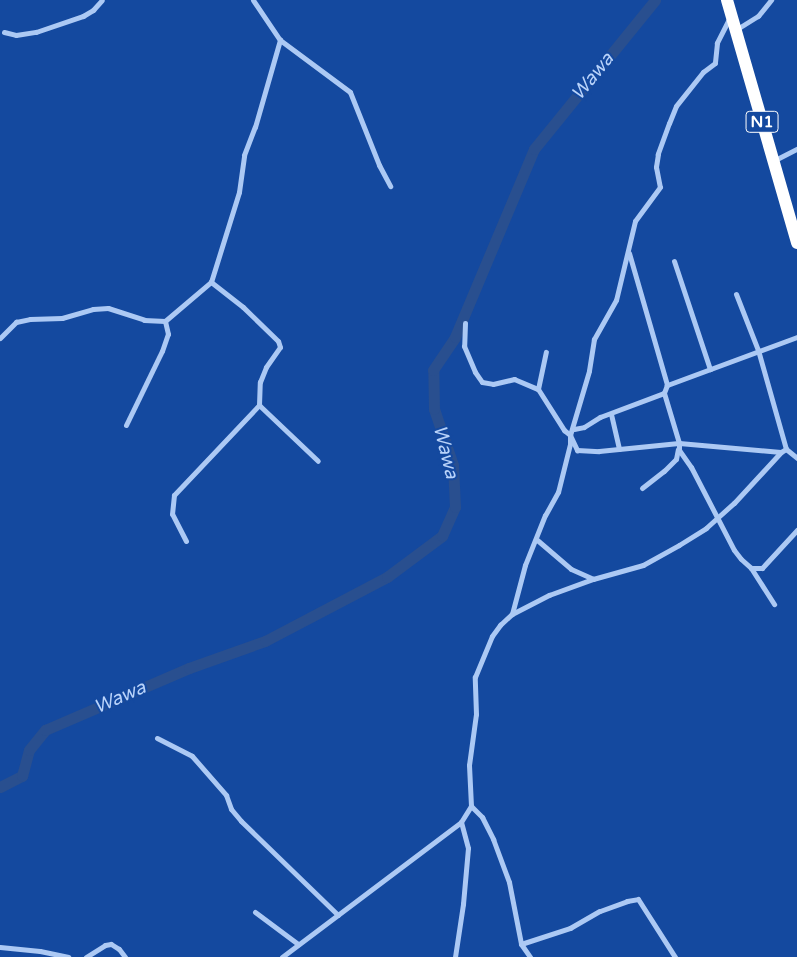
<!DOCTYPE html>
<html>
<head>
<meta charset="utf-8">
<style>
	body { margin:0 }
	#map { position:relative; width:797px; height:957px; overflow:hidden; background:#14499f; font-family:"Varela Round",sans-serif }
	div>[style] { position:absolute }
	.river>* { height:11px; margin:-5.5px; padding:0 5.5px; transform-origin:5.5px; border-radius:5.5px; background:#294f8f }
	.street>* { height:5px; margin:-2.5px; padding:0 2.5px; transform-origin:2.5px; border-radius:2.5px; background:#acc9f4 }
	.highway>* { height:12px; margin:-6px; padding:0 6px; transform-origin:6px; border-radius:6px; background:#fff }
	span { translate:-50% -50%; white-space:nowrap; text-align:center; line-height:1.15; -webkit-text-stroke:4px #14499f; paint-order:stroke }
	.shield-label span { padding:1px 4px; background:#14499f; border:1px solid; border-radius:4px; -webkit-text-stroke-width:0 }
	.shield-label { font-size:16px; color:#fff; font-weight:700 }
	.water-label { font-size:19px; color:#b9d3fa; font-style:italic }
</style>
</head>
<body>
<div id="map">
	<div class="river">
		<div style="left:0;top:787px;width:25px;rotate:-27deg"></div>
		<div style="left:22px;top:776px;width:27px;rotate:-75deg"></div>
		<div style="left:29px;top:750px;width:26px;rotate:-51deg"></div>
		<div style="left:45px;top:730px;width:157px;rotate:-23.3deg"></div>
		<div style="left:189px;top:668px;width:81px;rotate:-19.6deg"></div>
		<div style="left:265px;top:641px;width:138px;rotate:-27.7deg"></div>
		<div style="left:387px;top:577px;width:69px;rotate:-36.7deg"></div>
		<div style="left:442px;top:536px;width:32px;rotate:-66deg"></div>
		<div style="left:455px;top:507px;width:42px;rotate:-92.7deg"></div>
		<div style="left:453px;top:465px;width:59px;rotate:-108.7deg"></div>
		<div style="left:434px;top:409px;width:39px;rotate:-91deg"></div>
		<div style="left:433px;top:370px;width:40px;rotate:-56deg"></div>
		<div style="left:455px;top:337px;width:204px;rotate:-67.2deg"></div>
		<div style="left:534px;top:149px;width:192px;rotate:-50.9deg"></div>
	</div>
	<div class="street">
		<div style="left:253px;top:0;width:48px;rotate:56deg"></div>
		<div style="left:280px;top:40px;width:87px;rotate:36.6deg"></div>
		<div style="left:350px;top:92px;width:79px;rotate:68.3deg"></div>
		<div style="left:379px;top:165px;width:24px;rotate:62deg"></div>
		<div style="left:730px;top:17px;width:29px;rotate:117deg"></div>
		<div style="left:717px;top:43px;width:20px;rotate:96deg"></div>
		<div style="left:715px;top:63px;width:15px;rotate:143deg"></div>
		<div style="left:703px;top:72px;width:43px;rotate:128.5deg"></div>
		<div style="left:676px;top:106px;width:18px;rotate:112deg"></div>
		<div style="left:669px;top:123px;width:33px;rotate:110deg"></div>
		<div style="left:658px;top:154px;width:13px;rotate:99deg"></div>
		<div style="left:656px;top:167px;width:20px;rotate:79deg"></div>
		<div style="left:660px;top:187px;width:42px;rotate:126.3deg"></div>
		<div style="left:635px;top:221px;width:81px;rotate:103.5deg"></div>
		<div style="left:616px;top:300px;width:45px;rotate:119.4deg"></div>
		<div style="left:594px;top:339px;width:32px;rotate:99deg"></div>
		<div style="left:589px;top:371px;width:67px;rotate:106.5deg"></div>
		<div style="left:570px;top:435px;width:17px;rotate:65deg"></div>
		<div style="left:577px;top:450px;width:22px;rotate:3deg"></div>
		<div style="left:599px;top:451px;width:80px;rotate:-5.7deg"></div>
		<div style="left:679px;top:443px;width:102px;rotate:5deg"></div>
		<div style="left:737px;top:29px;width:25px;rotate:-32deg"></div>
		<div style="left:758px;top:16px;width:21px;rotate:-51deg"></div>
		<div style="left:4px;top:32px;width:12px;rotate:14deg"></div>
		<div style="left:16px;top:35px;width:20px;rotate:-9deg"></div>
		<div style="left:36px;top:32px;width:50px;rotate:-18.8deg"></div>
		<div style="left:83px;top:16px;width:12px;rotate:-31deg"></div>
		<div style="left:93px;top:10px;width:13px;rotate:-48deg"></div>
		<div style="left:773px;top:161px;width:27px;rotate:-27deg"></div>
		<div style="left:629px;top:253px;width:137px;rotate:73.9deg"></div>
		<div style="left:674px;top:261px;width:114px;rotate:71.6deg"></div>
		<div style="left:736px;top:294px;width:60px;rotate:68.6deg"></div>
		<div style="left:758px;top:350px;width:103px;rotate:74.2deg"></div>
		<div style="left:465px;top:323px;width:23px;rotate:92deg"></div>
		<div style="left:464px;top:346px;width:28px;rotate:67deg"></div>
		<div style="left:475px;top:372px;width:12px;rotate:55deg"></div>
		<div style="left:482px;top:382px;width:11px;rotate:10deg"></div>
		<div style="left:493px;top:384px;width:22px;rotate:-13deg"></div>
		<div style="left:514px;top:379px;width:26px;rotate:23deg"></div>
		<div style="left:538px;top:389px;width:49px;rotate:57.6deg"></div>
		<div style="left:564px;top:430px;width:8px;rotate:40deg"></div>
		<div style="left:570px;top:435px;width:9px;rotate:90deg"></div>
		<div style="left:570px;top:444px;width:49px;rotate:104deg"></div>
		<div style="left:558px;top:492px;width:26px;rotate:119deg"></div>
		<div style="left:545px;top:515px;width:54px;rotate:111.8deg"></div>
		<div style="left:525px;top:565px;width:51px;rotate:104.9deg"></div>
		<div style="left:797px;top:337px;width:139px;rotate:159.7deg"></div>
		<div style="left:667px;top:385px;width:9px;rotate:111deg"></div>
		<div style="left:664px;top:393px;width:52px;rotate:73.3deg"></div>
		<div style="left:679px;top:443px;width:7px;rotate:90deg"></div>
		<div style="left:679px;top:450px;width:21px;rotate:55deg"></div>
		<div style="left:691px;top:467px;width:93px;rotate:62.6deg"></div>
		<div style="left:734px;top:550px;width:11px;rotate:52deg"></div>
		<div style="left:741px;top:559px;width:13px;rotate:42deg"></div>
		<div style="left:751px;top:568px;width:11px"></div>
		<div style="left:762px;top:568px;width:52px;rotate:-47.4deg"></div>
		<div style="left:0;top:338px;width:23px;rotate:-45deg"></div>
		<div style="left:16px;top:322px;width:14px;rotate:-12deg"></div>
		<div style="left:30px;top:319px;width:32px;rotate:-2deg"></div>
		<div style="left:62px;top:318px;width:32px;rotate:-16deg"></div>
		<div style="left:93px;top:309px;width:15px;rotate:-4deg"></div>
		<div style="left:108px;top:308px;width:38px;rotate:18deg"></div>
		<div style="left:144px;top:320px;width:21px;rotate:3deg"></div>
		<div style="left:165px;top:321px;width:60px;rotate:-40.3deg"></div>
		<div style="left:211px;top:282px;width:94px;rotate:-72.7deg"></div>
		<div style="left:239px;top:192px;width:37px;rotate:-82deg"></div>
		<div style="left:244px;top:155px;width:30px;rotate:-69deg"></div>
		<div style="left:255px;top:127px;width:91px;rotate:-74deg"></div>
		<div style="left:538px;top:389px;width:38px;rotate:-78deg"></div>
		<div style="left:259px;top:405px;width:81px;rotate:43.5deg"></div>
		<div style="left:611px;top:414px;width:36px;rotate:77deg"></div>
		<div style="left:126px;top:425px;width:82px;rotate:-64.1deg"></div>
		<div style="left:162px;top:351px;width:18px;rotate:-71deg"></div>
		<div style="left:168px;top:334px;width:13px;rotate:-103deg"></div>
		<div style="left:574px;top:429px;width:10px;rotate:-11deg"></div>
		<div style="left:584px;top:427px;width:19px;rotate:-32deg"></div>
		<div style="left:600px;top:417px;width:68px;rotate:-20.6deg"></div>
		<div style="left:642px;top:488px;width:28px;rotate:-38deg"></div>
		<div style="left:664px;top:471px;width:17px;rotate:-45deg"></div>
		<div style="left:676px;top:459px;width:10px;rotate:-79deg"></div>
		<div style="left:536px;top:539px;width:46px;rotate:40.6deg"></div>
		<div style="left:571px;top:569px;width:24px;rotate:24deg"></div>
		<div style="left:186px;top:541px;width:30px;rotate:-117deg"></div>
		<div style="left:172px;top:514px;width:19px;rotate:-84deg"></div>
		<div style="left:174px;top:495px;width:124px;rotate:-46.6deg"></div>
		<div style="left:259px;top:405px;width:23px;rotate:-88deg"></div>
		<div style="left:260px;top:382px;width:16px;rotate:-68deg"></div>
		<div style="left:266px;top:367px;width:24px;rotate:-55deg"></div>
		<div style="left:280px;top:347px;width:6px;rotate:-108deg"></div>
		<div style="left:278px;top:341px;width:49px;rotate:-135.8deg"></div>
		<div style="left:243px;top:307px;width:41px;rotate:-142deg"></div>
		<div style="left:751px;top:568px;width:43px;rotate:57.4deg"></div>
		<div style="left:157px;top:738px;width:39px;rotate:27deg"></div>
		<div style="left:192px;top:756px;width:52px;rotate:48.9deg"></div>
		<div style="left:226px;top:795px;width:15px;rotate:70deg"></div>
		<div style="left:231px;top:809px;width:16px;rotate:50deg"></div>
		<div style="left:241px;top:821px;width:135px;rotate:44.1deg"></div>
		<div style="left:471px;top:806px;width:16px;rotate:45deg"></div>
		<div style="left:482px;top:817px;width:25px;rotate:63deg"></div>
		<div style="left:493px;top:839px;width:46px;rotate:69.6deg"></div>
		<div style="left:509px;top:882px;width:63px;rotate:79deg"></div>
		<div style="left:521px;top:944px;width:16px;rotate:55deg"></div>
		<div style="left:255px;top:912px;width:54px;rotate:36.7deg"></div>
		<div style="left:521px;top:944px;width:52px;rotate:-18.1deg"></div>
		<div style="left:570px;top:928px;width:34px;rotate:-30deg"></div>
		<div style="left:600px;top:911px;width:29px;rotate:-20deg"></div>
		<div style="left:627px;top:901px;width:11px;rotate:-10deg"></div>
		<div style="left:638px;top:899px;width:69px;rotate:57.5deg"></div>
		<div style="left:0;top:947px;width:40px;rotate:5.7deg"></div>
		<div style="left:40px;top:951px;width:29px;rotate:12deg"></div>
		<div style="left:86px;top:957px;width:22px;rotate:-32deg"></div>
		<div style="left:105px;top:945px;width:6px;rotate:-9deg"></div>
		<div style="left:111px;top:944px;width:9px;rotate:32deg"></div>
		<div style="left:119px;top:949px;width:10px;rotate:53deg"></div>
		<div style="left:282px;top:957px;width:224px;rotate:-37deg"></div>
		<div style="left:455px;top:957px;width:54px;rotate:-81.4deg"></div>
		<div style="left:463px;top:904px;width:56px;rotate:-84.9deg"></div>
		<div style="left:468px;top:848px;width:27px;rotate:-105deg"></div>
		<div style="left:461px;top:822px;width:19px;rotate:-58deg"></div>
		<div style="left:471px;top:806px;width:41px;rotate:-92.8deg"></div>
		<div style="left:469px;top:765px;width:51px;rotate:-82.2deg"></div>
		<div style="left:476px;top:714px;width:37px;rotate:-92deg"></div>
		<div style="left:475px;top:677px;width:44px;rotate:-67.5deg"></div>
		<div style="left:492px;top:636px;width:14px;rotate:-54deg"></div>
		<div style="left:500px;top:625px;width:16px;rotate:-43deg"></div>
		<div style="left:512px;top:614px;width:42px;rotate:-27.2deg"></div>
		<div style="left:549px;top:595px;width:47px;rotate:-20deg"></div>
		<div style="left:593px;top:579px;width:52px;rotate:-15.6deg"></div>
		<div style="left:643px;top:565px;width:41px;rotate:-29.1deg"></div>
		<div style="left:679px;top:545px;width:32px;rotate:-32deg"></div>
		<div style="left:706px;top:528px;width:38px;rotate:-42deg"></div>
		<div style="left:734px;top:503px;width:69px;rotate:-47.3deg"></div>
		<div style="left:781px;top:452px;width:6px;rotate:-31deg"></div>
		<div style="left:786px;top:449px;width:14px;rotate:39deg"></div>
	</div>
	<div class="highway">
		<div style="left:727px;top:0;width:253px;rotate:73.9deg"></div>
	</div>
	<div class="shield-label">
		<span style="left:762px;top:122px">N1</span>
	</div>
	<div class="water-label">
		<span style="left:593px;top:77px;rotate:-51deg">Wawa</span>
		<span style="left:445px;top:452px;rotate:76deg">Wawa</span>
		<span style="left:120px;top:698px;rotate:-24deg">Wawa</span>
	</div>
</div>
</body>
</html>
